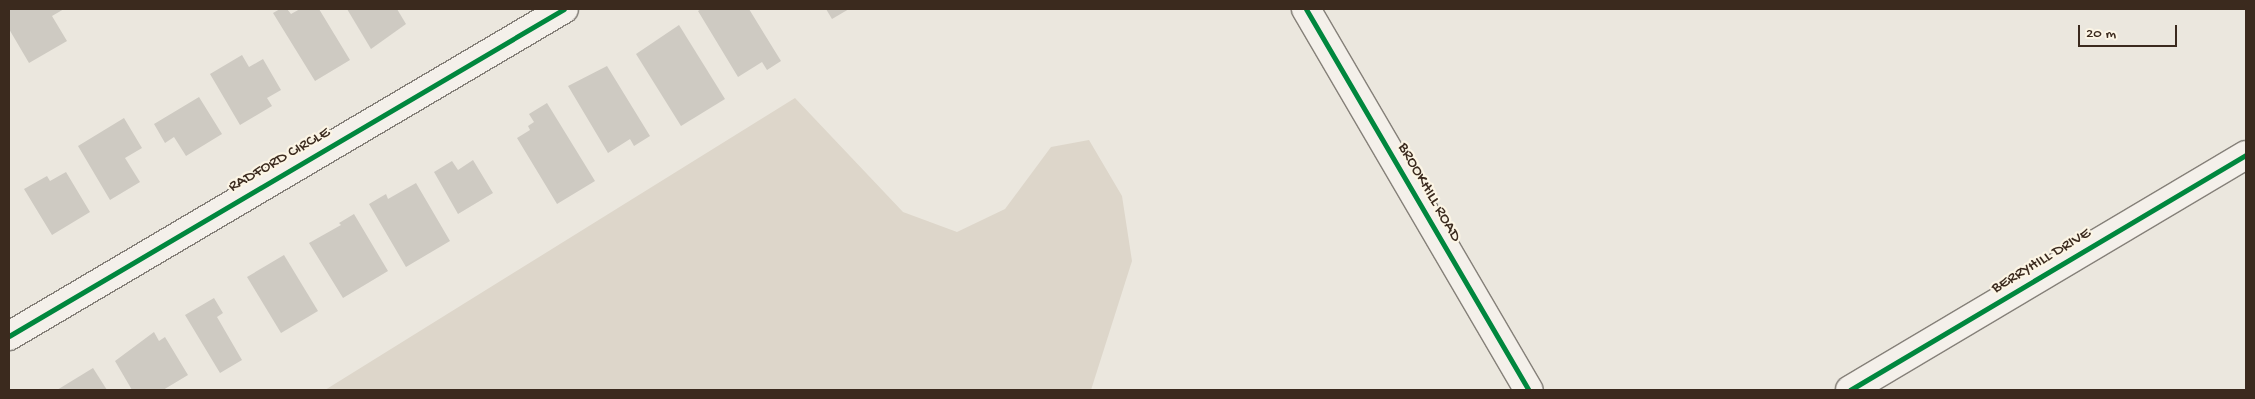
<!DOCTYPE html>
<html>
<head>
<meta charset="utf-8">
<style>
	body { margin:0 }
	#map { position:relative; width:2255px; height:399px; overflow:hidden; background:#ebe7de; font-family:"Gochi Hand",sans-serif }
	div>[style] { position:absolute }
	.green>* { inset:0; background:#ddd6ca }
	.building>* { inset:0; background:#cecac2 }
	.roads { filter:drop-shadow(1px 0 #858079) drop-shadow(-1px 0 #858079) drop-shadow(0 1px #858079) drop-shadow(0 -1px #858079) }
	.minor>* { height:28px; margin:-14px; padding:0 14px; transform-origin:14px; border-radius:14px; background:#f4f0ea }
	.cycleway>* { height:5px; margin:-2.5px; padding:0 2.5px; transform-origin:2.5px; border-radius:2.5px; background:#00873e }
	span { translate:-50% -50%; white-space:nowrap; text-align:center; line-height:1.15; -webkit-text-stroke:4.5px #fcf5e5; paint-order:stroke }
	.street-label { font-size:16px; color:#3b2a1e }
	.frame { position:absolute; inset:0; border:10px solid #3b2a1e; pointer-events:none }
	.scale { position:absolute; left:2078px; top:25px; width:99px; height:22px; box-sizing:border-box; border:2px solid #3b2a1e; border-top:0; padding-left:6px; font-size:15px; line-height:18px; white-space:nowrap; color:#3b2a1e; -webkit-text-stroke:4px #fcf5e5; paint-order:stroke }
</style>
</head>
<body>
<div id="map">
	<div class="green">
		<div style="clip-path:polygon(795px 98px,903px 212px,957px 232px,1005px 209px,1051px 147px,1089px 140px,1122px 196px,1132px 261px,1091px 390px,325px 390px)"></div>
	</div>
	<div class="building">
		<div style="clip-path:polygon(9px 9px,64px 9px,52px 16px,67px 41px,29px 63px,9px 29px)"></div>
		<div style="clip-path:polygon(280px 9px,287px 9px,291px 14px,300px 9px,319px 9px,350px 60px,315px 81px,273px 13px)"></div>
		<div style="clip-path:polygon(347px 9px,397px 9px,406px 24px,371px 49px)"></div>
		<div style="clip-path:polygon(701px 9px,749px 9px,781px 61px,767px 70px,762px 62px,738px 77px,698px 11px)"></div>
		<div style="clip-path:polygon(826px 9px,849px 9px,832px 19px)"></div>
		<div style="clip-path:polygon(679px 25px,725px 99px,681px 126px,636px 54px)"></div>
		<div style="clip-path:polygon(242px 55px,249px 67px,263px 59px,281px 90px,267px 98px,272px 106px,240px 125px,210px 74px)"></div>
		<div style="clip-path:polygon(607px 66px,650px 136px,634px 146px,630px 139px,608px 153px,568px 86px)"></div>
		<div style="clip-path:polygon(199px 97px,222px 134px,186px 156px,174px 137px,165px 143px,154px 124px)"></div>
		<div style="clip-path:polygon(547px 103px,595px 181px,557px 204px,517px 138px,530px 130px,528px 126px,534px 122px,529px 114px)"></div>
		<div style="clip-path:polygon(124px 118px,142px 148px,125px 158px,140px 182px,110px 200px,78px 146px)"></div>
		<div style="clip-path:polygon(473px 160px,493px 193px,458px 214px,434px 172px,452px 161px,458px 170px)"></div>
		<div style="clip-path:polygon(66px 172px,90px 212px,52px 235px,24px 189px,47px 176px,50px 181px)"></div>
		<div style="clip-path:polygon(416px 183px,450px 241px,406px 267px,369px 204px,386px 194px,388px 199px)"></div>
		<div style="clip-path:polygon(354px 214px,388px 271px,343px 298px,309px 243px,341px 225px,339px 223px)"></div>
		<div style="clip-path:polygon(284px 255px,318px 311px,281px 333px,247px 277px)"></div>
		<div style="clip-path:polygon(214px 298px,223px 313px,217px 317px,242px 360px,220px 373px,185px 315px)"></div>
		<div style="clip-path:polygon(154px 332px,159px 341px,165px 337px,188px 375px,163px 390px,132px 390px,115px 361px)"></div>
		<div style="clip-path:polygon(93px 368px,107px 390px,57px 390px)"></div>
	</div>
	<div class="roads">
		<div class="minor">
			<div style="left:1306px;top:9px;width:441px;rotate:59.7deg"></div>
			<div style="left:9px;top:336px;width:644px;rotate:-30.51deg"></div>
			<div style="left:1850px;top:390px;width:460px;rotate:-30.7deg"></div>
		</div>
	</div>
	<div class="cycleway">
		<div style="left:1306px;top:9px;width:441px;rotate:59.7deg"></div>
		<div style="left:9px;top:336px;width:644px;rotate:-30.51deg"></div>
		<div style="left:1850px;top:390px;width:460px;rotate:-30.7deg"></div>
	</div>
	<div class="street-label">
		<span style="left:280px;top:161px;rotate:-30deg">RADFORD CIRCLE</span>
		<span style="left:1428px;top:193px;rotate:60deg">BROOKHILL ROAD</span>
		<span style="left:2042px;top:262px;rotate:-31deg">BERRYHILL DRIVE</span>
	</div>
	<div class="frame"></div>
	<div class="scale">20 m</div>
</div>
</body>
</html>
